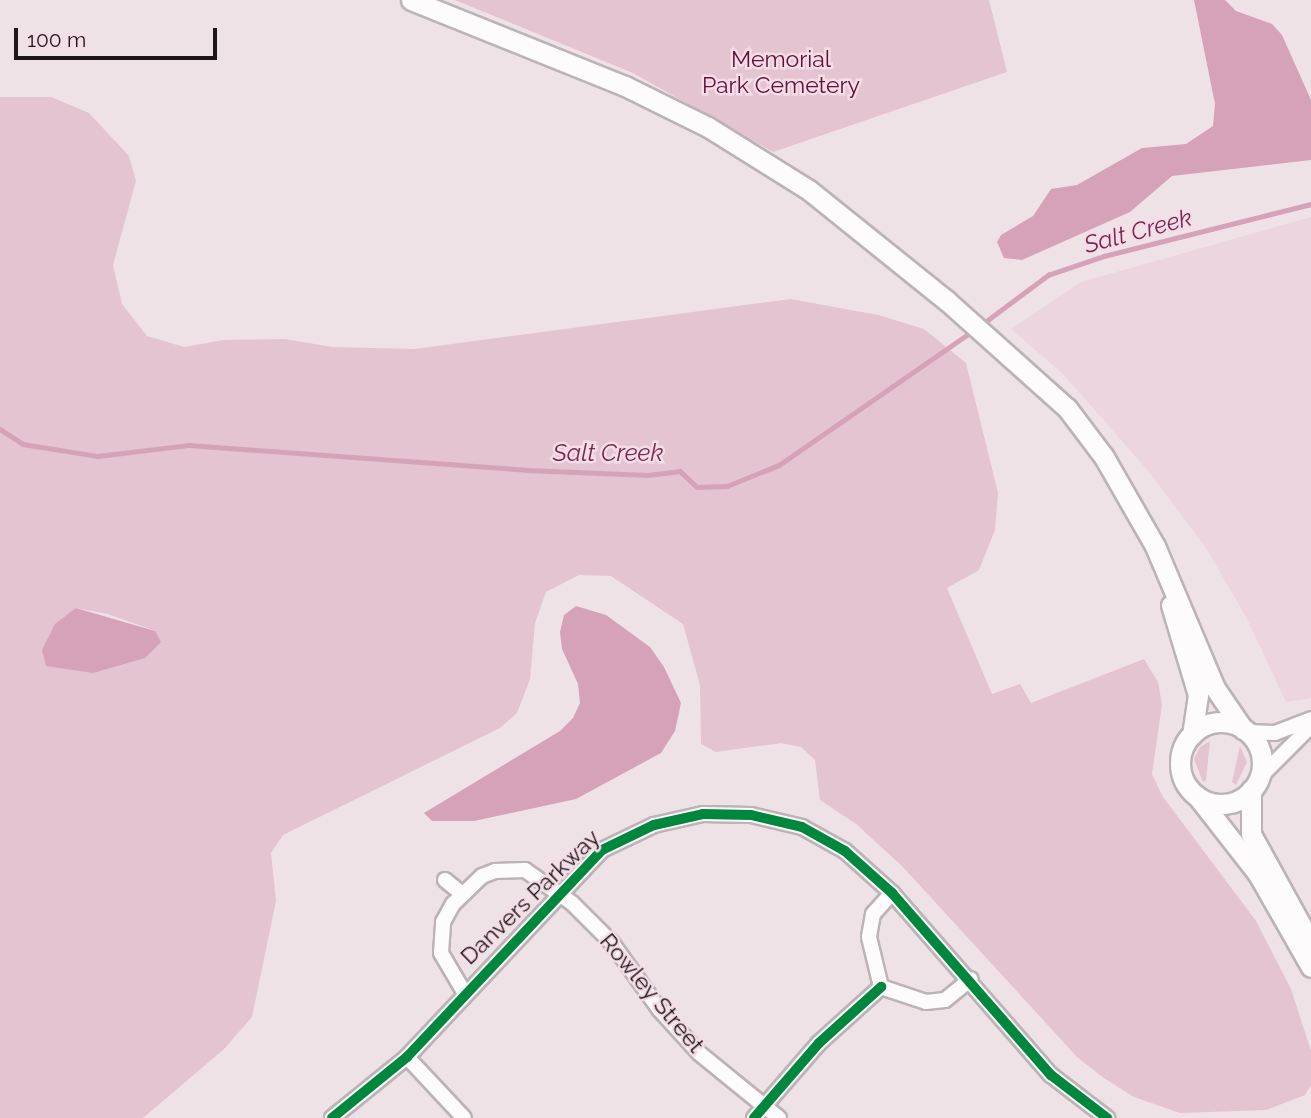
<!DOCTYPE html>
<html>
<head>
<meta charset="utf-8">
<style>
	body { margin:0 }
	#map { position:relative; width:1311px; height:1118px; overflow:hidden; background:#efe2e7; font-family:Raleway,sans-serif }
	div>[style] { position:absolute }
	.built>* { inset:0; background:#ecd5de }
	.green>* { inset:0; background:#e3c4d0 }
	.water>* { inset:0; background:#d6a2b8 }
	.stream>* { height:4.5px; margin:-2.25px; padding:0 2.25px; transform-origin:2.25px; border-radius:2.25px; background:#d6a2b8 }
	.roads { filter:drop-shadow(2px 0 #bcb3b7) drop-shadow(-2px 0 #bcb3b7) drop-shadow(0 2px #bcb3b7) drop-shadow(0 -2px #bcb3b7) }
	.street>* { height:14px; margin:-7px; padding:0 7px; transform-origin:7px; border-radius:7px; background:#fdfbfb }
	.secondary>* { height:19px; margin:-9.5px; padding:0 9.5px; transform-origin:9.5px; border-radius:9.5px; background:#fdfbfb }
	.secondary>.ring { margin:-9.5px; padding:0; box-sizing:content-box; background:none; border:19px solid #fdfbfb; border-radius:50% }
	.cycleway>* { height:10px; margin:-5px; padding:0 5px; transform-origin:5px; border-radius:5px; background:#00873e }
	span { translate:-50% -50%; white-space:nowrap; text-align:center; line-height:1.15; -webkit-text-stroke:5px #f4dde6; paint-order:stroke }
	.park-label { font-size:23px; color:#62113d }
	.street-label { font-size:23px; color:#1e1619 }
	.water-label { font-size:24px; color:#782750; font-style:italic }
	.scale { position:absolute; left:14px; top:28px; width:203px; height:32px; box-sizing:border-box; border:4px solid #1e1619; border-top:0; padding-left:9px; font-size:21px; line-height:24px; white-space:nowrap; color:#1e1619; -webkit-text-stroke:5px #f4dde6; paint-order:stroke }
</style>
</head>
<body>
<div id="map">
	<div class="built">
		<div style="clip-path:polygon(1311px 217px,1311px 698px,1286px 702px,1246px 617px,1206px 548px,1150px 473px,1063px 374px,1011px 329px,1081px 282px)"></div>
	</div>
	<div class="green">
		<div style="clip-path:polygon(455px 0,989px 0,1007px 72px,773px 152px,633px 73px)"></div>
		<div style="clip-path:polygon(evenodd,0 97px,51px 97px,89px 113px,129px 156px,136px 181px,113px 265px,122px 304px,147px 336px,184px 347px,224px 340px,285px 339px,332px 347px,414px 349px,791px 299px,878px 315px,924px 329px,966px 363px,998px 493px,995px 530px,979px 570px,947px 588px,992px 694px,1020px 684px,1031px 703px,1144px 659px,1158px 682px,1162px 705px,1152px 774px,1163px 797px,1256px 921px,1291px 989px,1311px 1051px,1311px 1085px,1305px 1095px,1266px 1110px,1180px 1113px,1134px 1097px,1104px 1078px,1077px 1057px,902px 866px,856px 824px,820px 800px,815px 760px,801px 747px,781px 743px,716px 752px,701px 744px,700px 685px,683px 624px,611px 576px,579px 575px,546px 592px,535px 623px,530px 679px,517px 713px,500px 728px,283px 835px,271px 853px,276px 901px,252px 1017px,224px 1049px,143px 1118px,0 1118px,0 97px,76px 608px,108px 614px,155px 631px,42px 650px,76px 608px)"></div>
		<div style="clip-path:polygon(1210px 741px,1206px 780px,1203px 782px,1194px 759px,1200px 747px)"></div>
		<div style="clip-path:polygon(1240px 746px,1247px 762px,1236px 785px,1232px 782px)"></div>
	</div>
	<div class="water">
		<div style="clip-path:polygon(1194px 0,1225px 0,1236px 11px,1272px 24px,1282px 35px,1311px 100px,1311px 160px,1172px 176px,1130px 212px,1022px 260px,1004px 258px,997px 242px,1001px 235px,1033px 216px,1051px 189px,1077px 185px,1142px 148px,1186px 144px,1213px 126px,1215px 104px)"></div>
		<div style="clip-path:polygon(576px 606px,606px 615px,650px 647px,664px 667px,681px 703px,675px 731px,661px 753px,576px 799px,474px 821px,432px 821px,424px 813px,560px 731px,573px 718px,580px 703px,578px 684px,562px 649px,560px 632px,564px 615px)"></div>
		<div style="clip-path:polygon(76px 608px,155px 631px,161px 642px,145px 658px,93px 673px,46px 666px,42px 650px,55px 624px)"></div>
	</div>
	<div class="stream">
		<div style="left:981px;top:325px;width:84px;rotate:-36.7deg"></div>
		<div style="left:1048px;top:275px;width:59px;rotate:-18.7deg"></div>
		<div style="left:1104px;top:256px;width:213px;rotate:-14.1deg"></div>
		<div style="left:0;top:429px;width:27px;rotate:33deg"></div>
		<div style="left:23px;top:444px;width:76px;rotate:9.1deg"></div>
		<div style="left:98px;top:456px;width:92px;rotate:-6.9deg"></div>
		<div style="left:189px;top:445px;width:338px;rotate:4.2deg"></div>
		<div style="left:526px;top:470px;width:122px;rotate:2.3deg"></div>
		<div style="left:648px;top:475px;width:32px;rotate:-7deg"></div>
		<div style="left:680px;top:471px;width:23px;rotate:43deg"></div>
		<div style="left:697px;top:487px;width:30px;rotate:-2deg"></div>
		<div style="left:727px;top:486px;width:56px;rotate:-22deg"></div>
		<div style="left:779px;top:465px;width:237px;rotate:-34.7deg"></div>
	</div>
	<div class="roads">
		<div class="street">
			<div style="left:1248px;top:732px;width:27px;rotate:2deg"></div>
			<div style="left:1275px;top:733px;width:39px;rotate:-21deg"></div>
			<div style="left:1259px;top:778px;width:74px;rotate:-45deg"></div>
			<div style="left:445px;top:880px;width:22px;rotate:39deg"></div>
			<div style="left:892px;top:893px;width:28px;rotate:132deg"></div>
			<div style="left:873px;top:914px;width:23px;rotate:100deg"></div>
			<div style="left:869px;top:937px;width:51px;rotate:76.5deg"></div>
			<div style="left:881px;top:987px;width:47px;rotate:18.4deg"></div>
			<div style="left:926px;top:1002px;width:19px;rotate:-6deg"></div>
			<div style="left:945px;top:1000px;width:33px;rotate:-39deg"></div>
			<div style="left:464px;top:992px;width:45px;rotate:-120.5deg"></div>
			<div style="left:441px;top:953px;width:31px;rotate:-86deg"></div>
			<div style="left:443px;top:922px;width:21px;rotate:-61deg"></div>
			<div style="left:453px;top:904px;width:40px;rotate:-44deg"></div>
			<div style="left:482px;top:876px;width:14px;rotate:-21deg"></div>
			<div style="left:495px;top:871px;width:30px;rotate:-2deg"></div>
			<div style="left:525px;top:870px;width:57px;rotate:35.1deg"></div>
			<div style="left:572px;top:903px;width:57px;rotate:45deg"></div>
			<div style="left:612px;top:943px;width:81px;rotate:54.5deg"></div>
			<div style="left:659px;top:1009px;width:59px;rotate:47.7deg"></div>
			<div style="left:699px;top:1053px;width:103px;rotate:39.1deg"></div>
			<div style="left:407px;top:1057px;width:83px;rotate:46.9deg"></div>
			<div style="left:332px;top:1118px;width:97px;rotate:-39.1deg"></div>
			<div style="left:407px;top:1057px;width:284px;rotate:-46.7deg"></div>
			<div style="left:602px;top:850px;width:58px;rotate:-25.7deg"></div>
			<div style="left:654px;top:825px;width:50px;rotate:-12.7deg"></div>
			<div style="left:703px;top:814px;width:48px;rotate:1.2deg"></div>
			<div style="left:751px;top:815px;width:52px;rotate:13.2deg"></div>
			<div style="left:802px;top:827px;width:49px;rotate:29.2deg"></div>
			<div style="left:845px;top:851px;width:63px;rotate:41.8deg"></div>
			<div style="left:892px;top:893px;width:242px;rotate:48.9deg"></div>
			<div style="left:1051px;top:1075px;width:71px;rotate:37.5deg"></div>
			<div style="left:754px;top:1118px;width:99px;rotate:-49.1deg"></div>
			<div style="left:819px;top:1043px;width:84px;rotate:-42.1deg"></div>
		</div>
		<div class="secondary">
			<div style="left:411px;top:0;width:231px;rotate:21.9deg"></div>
			<div style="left:625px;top:86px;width:93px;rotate:26.3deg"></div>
			<div style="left:708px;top:127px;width:119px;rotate:32deg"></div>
			<div style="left:809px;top:190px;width:176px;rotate:38.8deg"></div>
			<div style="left:946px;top:300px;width:162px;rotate:41.8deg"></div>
			<div style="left:1067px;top:408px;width:61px;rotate:52.9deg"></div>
			<div style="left:1104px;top:457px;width:103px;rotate:60.2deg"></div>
			<div style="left:1155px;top:546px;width:154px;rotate:67.1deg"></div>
			<div style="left:1215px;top:688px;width:50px;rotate:55.7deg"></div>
			<div style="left:1171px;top:605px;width:94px;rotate:73.3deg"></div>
			<div style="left:1198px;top:695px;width:40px;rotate:98.5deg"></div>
			<div class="ring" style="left:1180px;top:722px;width:63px;height:63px"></div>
			<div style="left:1251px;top:790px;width:44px;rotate:90deg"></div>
			<div style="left:1251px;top:834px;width:124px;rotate:61.2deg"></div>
			<div style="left:1197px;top:796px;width:99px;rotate:52deg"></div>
			<div style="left:1258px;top:874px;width:107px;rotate:60.3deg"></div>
		</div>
	</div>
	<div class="cycleway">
		<div style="left:332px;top:1118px;width:97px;rotate:-39.1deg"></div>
		<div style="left:407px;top:1057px;width:284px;rotate:-46.7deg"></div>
		<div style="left:602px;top:850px;width:58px;rotate:-25.7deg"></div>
		<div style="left:654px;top:825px;width:50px;rotate:-12.7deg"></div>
		<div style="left:703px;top:814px;width:48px;rotate:1.2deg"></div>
		<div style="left:751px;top:815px;width:52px;rotate:13.2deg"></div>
		<div style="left:802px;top:827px;width:49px;rotate:29.2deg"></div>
		<div style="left:845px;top:851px;width:63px;rotate:41.8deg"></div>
		<div style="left:892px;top:893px;width:242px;rotate:48.9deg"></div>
		<div style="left:1051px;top:1075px;width:71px;rotate:37.5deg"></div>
		<div style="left:754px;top:1118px;width:99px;rotate:-49.1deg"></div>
		<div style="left:819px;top:1043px;width:84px;rotate:-42.1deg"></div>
	</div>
	<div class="park-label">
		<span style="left:781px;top:72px">Memorial<br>Park Cemetery</span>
	</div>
	<div class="street-label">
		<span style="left:530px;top:897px;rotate:-44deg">Danvers Parkway</span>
		<span style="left:652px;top:993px;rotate:50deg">Rowley Street</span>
	</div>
	<div class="water-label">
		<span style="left:1138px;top:231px;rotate:-15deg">Salt Creek</span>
		<span style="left:608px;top:453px">Salt Creek</span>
	</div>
	<div class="scale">100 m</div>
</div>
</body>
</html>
